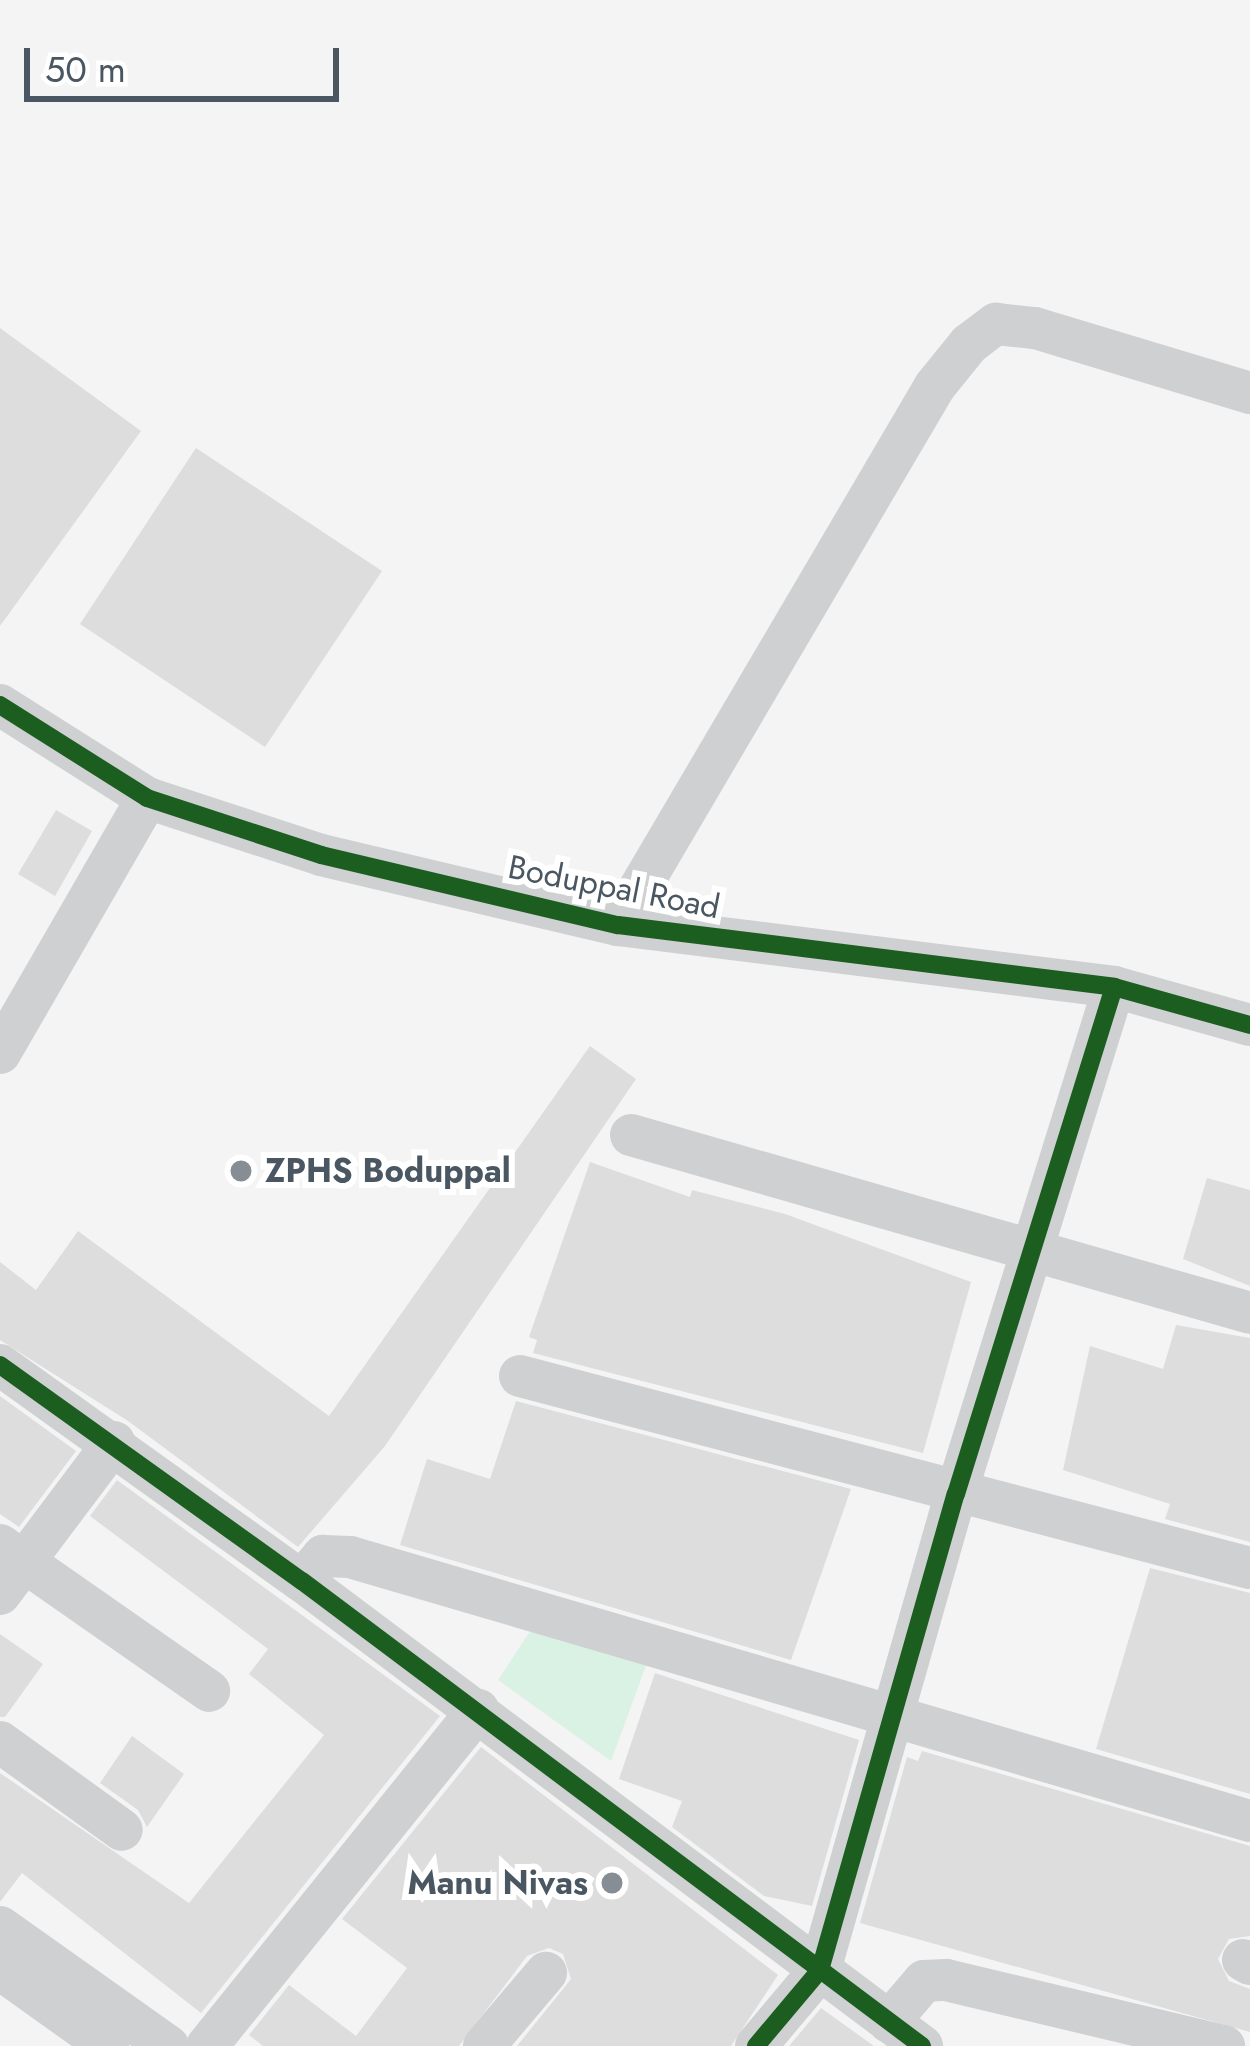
<!DOCTYPE html>
<html>
<head>
<meta charset="utf-8">
<style>
	body { margin:0 }
	#map { position:relative; width:1250px; height:2046px; overflow:hidden; background:#f4f4f4; font-family:Jost,sans-serif }
	div>[style] { position:absolute }
	.green>* { inset:0; background:#d9f2e3 }
	.building>* { inset:0; background:#ddddde }
	.minor>* { height:42px; margin:-21px; padding:0 21px; transform-origin:21px; border-radius:21px; background:#ced0d2 }
	.cycleway>* { height:18px; margin:-9px; padding:0 9px; transform-origin:9px; border-radius:9px; background:#1b5e20 }
	.dots>* { width:33px; height:33px; translate:-50% -50%; box-sizing:border-box; border:6px solid #fff; border-radius:50% }
	span { translate:-50% -50%; white-space:nowrap; text-align:center; line-height:1.15; -webkit-text-stroke:12px #fff; paint-order:stroke }
	.street-label { font-size:33px; color:#4a5661 }
	.poi-label { font-size:33px; color:#4a5661; font-weight:700 }
	.left { translate:0 -50%; text-align:left }
	.right { translate:-100% -50%; text-align:right }
	.scale { position:absolute; left:24px; top:48px; width:315px; height:54px; box-sizing:border-box; border:6px solid #4a5661; border-top:0; padding-left:15px; font-size:36px; line-height:42px; white-space:nowrap; color:#4a5661; -webkit-text-stroke:9px #fff; paint-order:stroke }
</style>
</head>
<body>
<div id="map">
	<div class="green">
		<div style="clip-path:polygon(533px 1627px,647px 1663px,611px 1761px,498px 1680px)"></div>
	</div>
	<div class="building">
		<div style="clip-path:polygon(0 328px,141px 431px,0 626px)"></div>
		<div style="clip-path:polygon(196px 448px,382px 571px,265px 747px,80px 624px)"></div>
		<div style="clip-path:polygon(56px 810px,92px 831px,55px 896px,18px 874px)"></div>
		<div style="clip-path:polygon(590px 1046px,636px 1079px,385px 1446px,298px 1547px,128px 1421px,0 1340px,0 1262px,36px 1290px,78px 1231px,329px 1416px)"></div>
		<div style="clip-path:polygon(590px 1162px,690px 1197px,692px 1190px,785px 1214px,971px 1282px,923px 1453px,533px 1353px,537px 1340px,529px 1337px)"></div>
		<div style="clip-path:polygon(1207px 1178px,1250px 1190px,1250px 1286px,1183px 1259px)"></div>
		<div style="clip-path:polygon(1176px 1325px,1250px 1338px,1250px 1542px,1165px 1519px,1170px 1504px,1063px 1470px,1090px 1346px,1163px 1369px)"></div>
		<div style="clip-path:polygon(0 1396px,76px 1451px,19px 1527px,0 1514px)"></div>
		<div style="clip-path:polygon(516px 1401px,851px 1489px,791px 1660px,400px 1545px,427px 1459px,490px 1479px)"></div>
		<div style="clip-path:polygon(117px 1480px,440px 1716px,201px 2013px,22px 1873px,0 1902px,0 1773px,189px 1903px,324px 1735px,249px 1674px,268px 1649px,90px 1516px)"></div>
		<div style="clip-path:polygon(1150px 1568px,1250px 1593px,1250px 1794px,1096px 1749px)"></div>
		<div style="clip-path:polygon(0 1634px,43px 1664px,5px 1717px,0 1717px)"></div>
		<div style="clip-path:polygon(655px 1673px,859px 1740px,812px 1906px,764px 1896px,672px 1827px,682px 1801px,619px 1779px)"></div>
		<div style="clip-path:polygon(132px 1736px,184px 1774px,147px 1827px,138px 1810px,100px 1783px)"></div>
		<div style="clip-path:polygon(481px 1747px,778px 1975px,731px 2046px,517px 2046px,571px 1979px,563px 1954px,549px 1948px,527px 1956px,459px 2046px,263px 2046px,249px 2035px,289px 1985px,356px 2036px,407px 1968px,342px 1919px)"></div>
		<div style="clip-path:polygon(922px 1751px,1250px 1846px,1250px 1936px,1229px 1939px,1218px 1959px,1229px 1981px,1250px 1989px,1250px 2032px,860px 1923px,907px 1757px,918px 1761px)"></div>
		<div style="clip-path:polygon(821px 2008px,874px 2046px,789px 2046px)"></div>
	</div>
	<div class="minor">
		<div style="left:0;top:705px;width:174px;rotate:32.3deg"></div>
		<div style="left:147px;top:798px;width:183px;rotate:18.1deg"></div>
		<div style="left:321px;top:855px;width:305px;rotate:13.3deg"></div>
		<div style="left:618px;top:925px;width:500px;rotate:7.1deg"></div>
		<div style="left:1114px;top:987px;width:141px;rotate:15.6deg"></div>
		<div style="left:618px;top:925px;width:625px;rotate:-59.54deg"></div>
		<div style="left:935px;top:386px;width:54px;rotate:-51deg"></div>
		<div style="left:969px;top:344px;width:34px;rotate:-37deg"></div>
		<div style="left:996px;top:324px;width:39px;rotate:6deg"></div>
		<div style="left:1035px;top:328px;width:225px;rotate:16.8deg"></div>
		<div style="left:0;top:1053px;width:294px;rotate:-60deg"></div>
		<div style="left:631px;top:1135px;width:644px;rotate:16.04deg"></div>
		<div style="left:0;top:1365px;width:371px;rotate:35.6deg"></div>
		<div style="left:302px;top:1581px;width:775px;rotate:36.87deg"></div>
		<div style="left:520px;top:1376px;width:755px;rotate:14.74deg"></div>
		<div style="left:0;top:1545px;width:255px;rotate:34.9deg"></div>
		<div style="left:302px;top:1581px;width:33px;rotate:-50deg"></div>
		<div style="left:323px;top:1556px;width:27px;rotate:2deg"></div>
		<div style="left:350px;top:1557px;width:938px;rotate:16.35deg"></div>
		<div style="left:0;top:1594px;width:190px;rotate:-53.1deg"></div>
		<div style="left:0;top:1742px;width:150px;rotate:35.8deg"></div>
		<div style="left:0;top:1927px;width:206px;rotate:35.3deg"></div>
		<div style="left:1243px;top:1960px;width:8px;rotate:30deg"></div>
		<div style="left:0;top:1969px;width:133px;rotate:35.5deg"></div>
		<div style="left:889px;top:2022px;width:54px;rotate:-49.5deg"></div>
		<div style="left:924px;top:1981px;width:22px;rotate:-3deg"></div>
		<div style="left:946px;top:1980px;width:286px;rotate:13.4deg"></div>
		<div style="left:207px;top:2046px;width:432px;rotate:-51.1deg"></div>
		<div style="left:484px;top:2046px;width:96px;rotate:-49.7deg"></div>
		<div style="left:756px;top:2046px;width:99px;rotate:-49.9deg"></div>
		<div style="left:820px;top:1970px;width:495px;rotate:-74.1deg"></div>
		<div style="left:956px;top:1494px;width:531px;rotate:-72.69deg"></div>
	</div>
	<div class="cycleway">
		<div style="left:0;top:705px;width:174px;rotate:32.3deg"></div>
		<div style="left:147px;top:798px;width:183px;rotate:18.1deg"></div>
		<div style="left:321px;top:855px;width:305px;rotate:13.3deg"></div>
		<div style="left:618px;top:925px;width:500px;rotate:7.1deg"></div>
		<div style="left:1114px;top:987px;width:141px;rotate:15.6deg"></div>
		<div style="left:0;top:1365px;width:371px;rotate:35.6deg"></div>
		<div style="left:302px;top:1581px;width:775px;rotate:36.87deg"></div>
		<div style="left:756px;top:2046px;width:99px;rotate:-49.9deg"></div>
		<div style="left:820px;top:1970px;width:495px;rotate:-74.1deg"></div>
		<div style="left:956px;top:1494px;width:531px;rotate:-72.69deg"></div>
	</div>
	<div class="dots">
		<div style="left:241px;top:1171px;background:#868d94"></div>
		<div style="left:612px;top:1883px;background:#868d94"></div>
	</div>
	<div class="street-label">
		<span style="left:614px;top:887px;rotate:11deg">Boduppal Road</span>
	</div>
	<div class="poi-label">
		<span class="left" style="left:265px;top:1171px">ZPHS Boduppal</span>
		<span class="right" style="left:588px;top:1883px">Manu Nivas</span>
	</div>
	<div class="scale">50 m</div>
</div>
</body>
</html>
